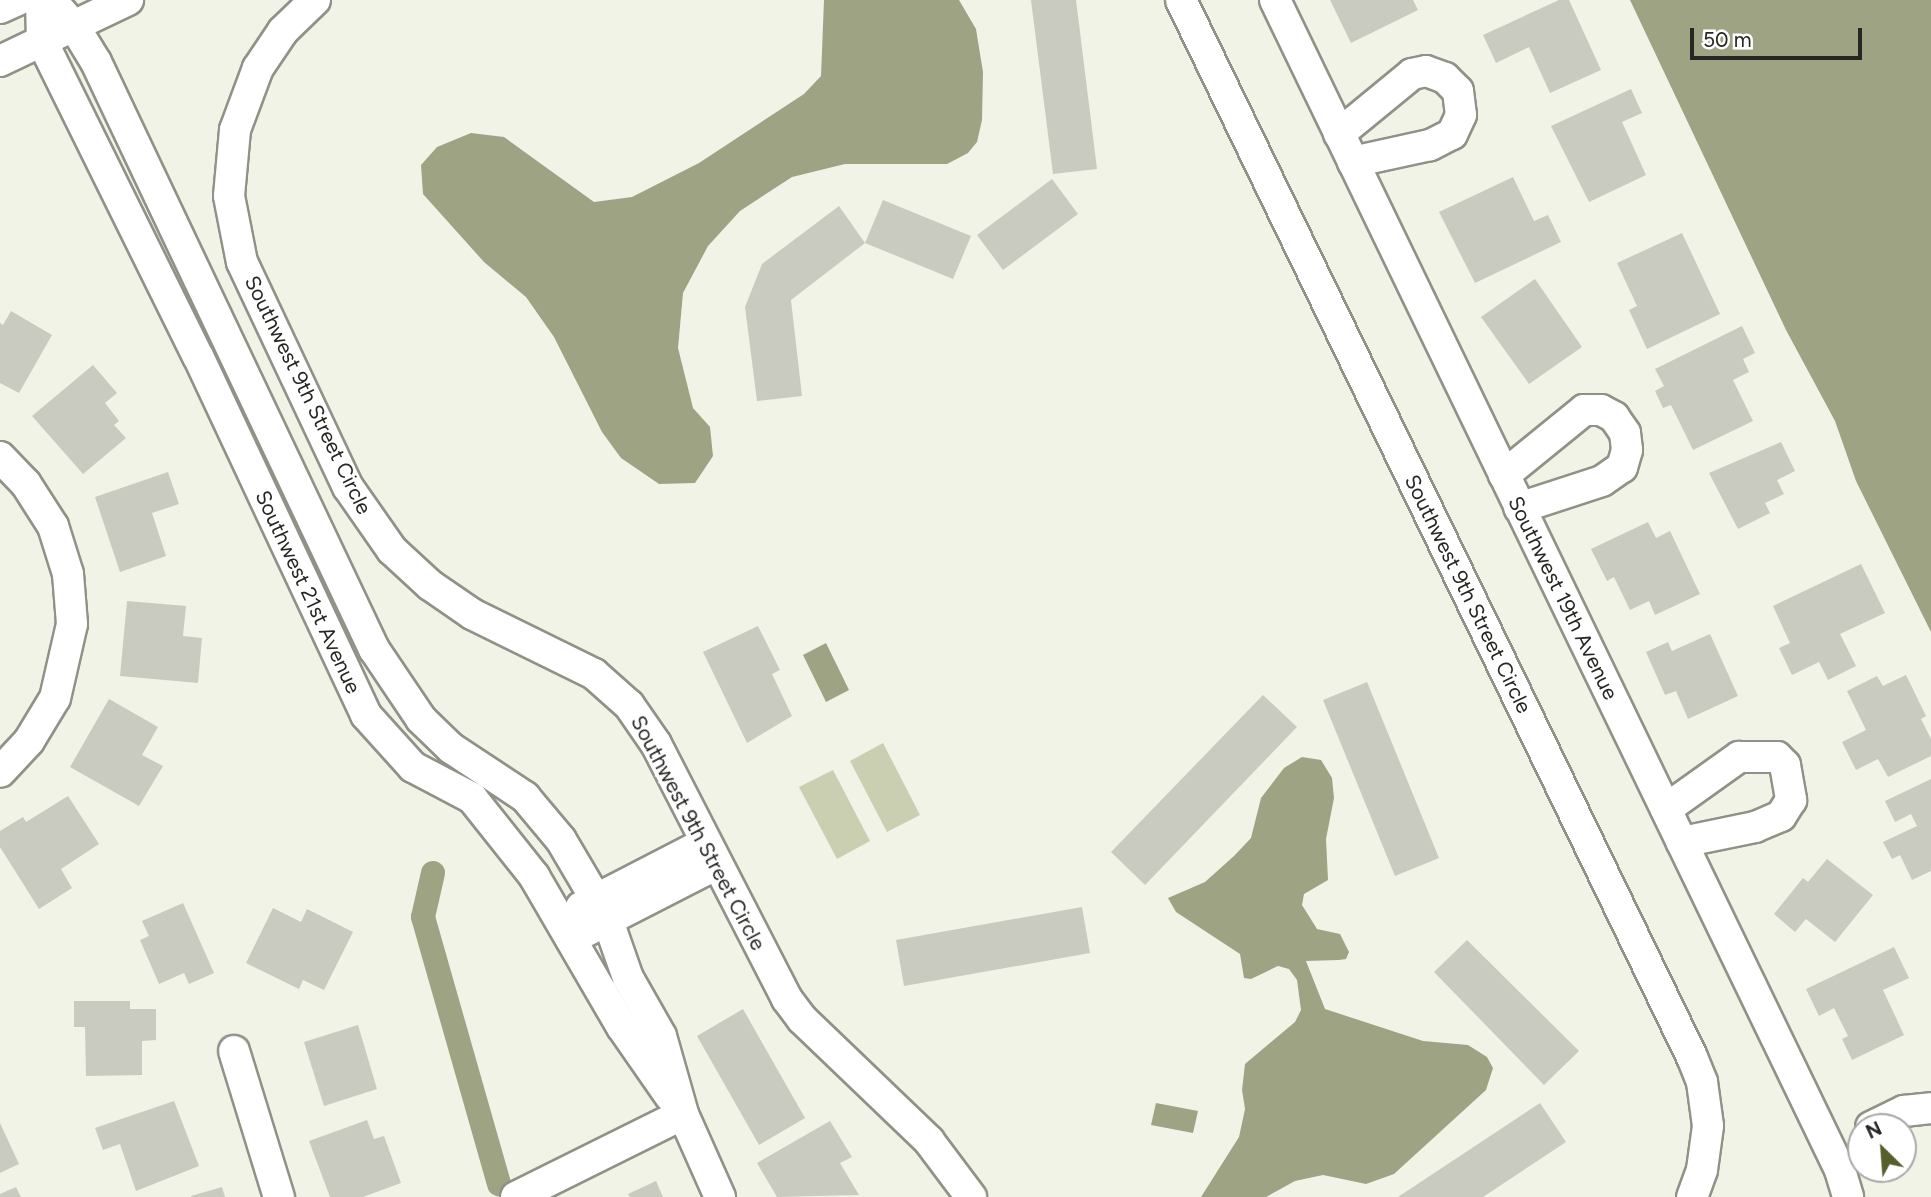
<!DOCTYPE html>
<html>
<head>
<meta charset="utf-8">
<style>
	body { margin:0 }
	#map { position:relative; width:1931px; height:1197px; overflow:hidden; background:#f1f3e7; font-family:Figtree,sans-serif }
	div>[style] { position:absolute }
	.green>* { inset:0; background:#cacfb1 }
	.water>* { inset:0; background:#9ea384 }
	.canal>* { height:24px; margin:-12px; padding:0 12px; transform-origin:12px; border-radius:12px; background:#9ea384 }
	.building>* { inset:0; background:#c9cbc0 }
	.roads { filter:drop-shadow(2px 0 #909288) drop-shadow(-2px 0 #909288) drop-shadow(0 2px #909288) drop-shadow(0 -2px #909288) }
	.minor>* { height:30px; margin:-15px; padding:0 15px; transform-origin:15px; border-radius:15px; background:#fff }
	span { translate:-50% -50%; white-space:nowrap; text-align:center; line-height:1.15; -webkit-text-stroke:5px #fff; paint-order:stroke }
	.street-label { font-size:21px; color:#262723 }
	.north { position:absolute; left:1847px; top:1113px; width:70px; height:70px; box-sizing:border-box; background:#fff; border:2px solid #a8a9a7; border-radius:50%; rotate:335deg; font-size:19px; font-weight:700; line-height:28px; text-align:center; color:#262723 }
	.north::after { content:''; display:block; margin:auto; width:24px; height:32px; background:#575d2c; clip-path:polygon(50% 0,100% 100%,50% 72%,0 100%) }
	.scale { position:absolute; left:1690px; top:28px; width:172px; height:32px; box-sizing:border-box; border:4px solid #262723; border-top:0; padding-left:9px; font-size:21px; line-height:24px; white-space:nowrap; color:#262723; -webkit-text-stroke:5px #fff; paint-order:stroke }
</style>
</head>
<body>
<div id="map">
	<div class="green">
		<div style="clip-path:polygon(883px 743px,920px 815px,887px 832px,850px 761px)"></div>
		<div style="clip-path:polygon(833px 770px,870px 841px,837px 859px,799px 787px)"></div>
	</div>
	<div class="water">
		<div style="clip-path:polygon(824px 0,959px 0,976px 29px,983px 72px,982px 120px,977px 142px,968px 153px,947px 164px,845px 164px,792px 177px,740px 211px,708px 246px,683px 293px,678px 348px,693px 408px,710px 427px,713px 456px,695px 483px,659px 484px,621px 458px,602px 432px,554px 337px,526px 297px,484px 262px,423px 194px,421px 165px,437px 147px,471px 133px,504px 137px,594px 202px,632px 197px,699px 163px,804px 94px,821px 76px)"></div>
		<div style="clip-path:polygon(1630px 0,1931px 0,1931px 632px,1856px 481px,1835px 421px,1786px 330px)"></div>
		<div style="clip-path:polygon(826px 643px,849px 690px,826px 702px,803px 655px)"></div>
		<div style="clip-path:polygon(1302px 757px,1321px 760px,1332px 778px,1334px 798px,1326px 839px,1328px 880px,1304px 894px,1302px 905px,1317px 929px,1340px 934px,1349px 952px,1346px 959px,1339px 960px,1306px 961px,1325px 1009px,1423px 1041px,1468px 1045px,1487px 1057px,1493px 1068px,1486px 1090px,1394px 1174px,1366px 1184px,1323px 1175px,1295px 1181px,1266px 1197px,1201px 1197px,1239px 1137px,1245px 1109px,1242px 1090px,1245px 1064px,1295px 1022px,1301px 1010px,1297px 980px,1289px 969px,1278px 966px,1251px 979px,1244px 978px,1240px 954px,1176px 912px,1168px 898px,1205px 882px,1234px 856px,1251px 838px,1261px 798px,1284px 768px)"></div>
		<div style="clip-path:polygon(1156px 1103px,1198px 1111px,1193px 1133px,1151px 1125px)"></div>
	</div>
	<div class="canal">
		<div style="left:433px;top:873px;width:45px;rotate:102.8deg"></div>
		<div style="left:423px;top:917px;width:278px;rotate:74.1deg"></div>
	</div>
	<div class="building">
		<div style="clip-path:polygon(1031px 0,1076px 0,1097px 169px,1053px 174px)"></div>
		<div style="clip-path:polygon(1330px 0,1413px 0,1418px 10px,1351px 43px)"></div>
		<div style="clip-path:polygon(1559px 0,1569px 0,1601px 70px,1550px 93px,1529px 47px,1496px 63px,1483px 35px)"></div>
		<div style="clip-path:polygon(1631px 89px,1642px 113px,1622px 122px,1646px 175px,1589px 202px,1551px 126px)"></div>
		<div style="clip-path:polygon(1513px 177px,1534px 221px,1548px 215px,1561px 242px,1475px 283px,1439px 212px)"></div>
		<div style="clip-path:polygon(1052px 179px,1078px 214px,1003px 270px,977px 235px)"></div>
		<div style="clip-path:polygon(883px 200px,971px 236px,953px 279px,865px 243px,791px 300px,802px 396px,757px 401px,745px 307px,762px 264px,839px 206px,865px 243px)"></div>
		<div style="clip-path:polygon(1682px 233px,1720px 314px,1647px 349px,1629px 310px,1637px 306px,1617px 263px)"></div>
		<div style="clip-path:polygon(1535px 279px,1582px 347px,1529px 384px,1481px 317px)"></div>
		<div style="clip-path:polygon(11px 311px,52px 335px,19px 393px,0 383px,0 323px,3px 325px)"></div>
		<div style="clip-path:polygon(1742px 326px,1755px 353px,1743px 359px,1749px 372px,1733px 380px,1753px 421px,1693px 450px,1671px 405px,1663px 408px,1655px 391px,1664px 386px,1655px 369px)"></div>
		<div style="clip-path:polygon(93px 365px,117px 393px,105px 403px,119px 421px,114px 425px,126px 438px,83px 474px,32px 416px)"></div>
		<div style="clip-path:polygon(1781px 442px,1795px 471px,1777px 480px,1784px 494px,1765px 503px,1770px 513px,1738px 529px,1709px 473px)"></div>
		<div style="clip-path:polygon(168px 472px,179px 504px,152px 513px,166px 556px,120px 572px,95px 497px)"></div>
		<div style="clip-path:polygon(1648px 522px,1656px 538px,1670px 531px,1700px 594px,1655px 615px,1649px 601px,1630px 610px,1614px 577px,1607px 581px,1591px 549px)"></div>
		<div style="clip-path:polygon(1861px 564px,1885px 613px,1840px 634px,1856px 666px,1828px 680px,1819px 662px,1792px 675px,1779px 648px,1790px 643px,1773px 606px)"></div>
		<div style="clip-path:polygon(127px 601px,186px 606px,183px 636px,202px 638px,198px 683px,120px 676px)"></div>
		<div style="clip-path:polygon(758px 626px,780px 670px,772px 674px,792px 716px,747px 743px,703px 652px)"></div>
		<div style="clip-path:polygon(1710px 634px,1738px 696px,1688px 719px,1676px 691px,1665px 695px,1646px 652px,1668px 642px,1672px 651px)"></div>
		<div style="clip-path:polygon(1906px 675px,1926px 716px,1921px 719px,1931px 739px,1931px 756px,1888px 777px,1878px 759px,1856px 770px,1842px 742px,1866px 730px,1847px 691px,1877px 676px,1883px 686px)"></div>
		<div style="clip-path:polygon(1367px 682px,1439px 858px,1395px 876px,1323px 700px)"></div>
		<div style="clip-path:polygon(1263px 695px,1297px 727px,1145px 885px,1111px 852px)"></div>
		<div style="clip-path:polygon(109px 699px,158px 727px,142px 755px,163px 766px,139px 806px,70px 767px)"></div>
		<div style="clip-path:polygon(1931px 779px,1931px 871px,1912px 880px,1900px 855px,1892px 859px,1883px 842px,1917px 826px,1911px 814px,1895px 822px,1885px 801px)"></div>
		<div style="clip-path:polygon(68px 796px,99px 844px,61px 869px,72px 888px,39px 909px,0 847px,0 831px,23px 817px,26px 822px)"></div>
		<div style="clip-path:polygon(1827px 859px,1873px 895px,1835px 942px,1806px 919px,1795px 932px,1774px 914px,1803px 878px,1808px 882px)"></div>
		<div style="clip-path:polygon(183px 903px,214px 973px,189px 984px,184px 973px,159px 984px,140px 940px,149px 936px,142px 921px)"></div>
		<div style="clip-path:polygon(1082px 907px,1090px 953px,904px 986px,896px 940px)"></div>
		<div style="clip-path:polygon(273px 908px,301px 922px,307px 909px,353px 932px,324px 990px,303px 980px,299px 989px,246px 963px)"></div>
		<div style="clip-path:polygon(1467px 940px,1579px 1051px,1544px 1085px,1434px 972px)"></div>
		<div style="clip-path:polygon(1894px 947px,1909px 978px,1883px 990px,1904px 1035px,1852px 1060px,1842px 1039px,1848px 1036px,1834px 1008px,1819px 1016px,1806px 989px)"></div>
		<div style="clip-path:polygon(74px 1001px,130px 1001px,130px 1009px,156px 1009px,156px 1040px,142px 1041px,142px 1075px,86px 1076px,85px 1027px,74px 1027px)"></div>
		<div style="clip-path:polygon(743px 1009px,805px 1118px,759px 1145px,697px 1036px)"></div>
		<div style="clip-path:polygon(358px 1025px,377px 1089px,324px 1106px,304px 1042px)"></div>
		<div style="clip-path:polygon(174px 1101px,199px 1166px,136px 1191px,120px 1144px,103px 1150px,95px 1128px)"></div>
		<div style="clip-path:polygon(1540px 1103px,1566px 1142px,1483px 1197px,1398px 1197px)"></div>
		<div style="clip-path:polygon(367px 1120px,374px 1139px,384px 1136px,401px 1183px,363px 1197px,330px 1197px,309px 1141px)"></div>
		<div style="clip-path:polygon(830px 1121px,852px 1157px,840px 1163px,859px 1195px,777px 1197px,757px 1163px)"></div>
		<div style="clip-path:polygon(0 1123px,19px 1164px,0 1173px)"></div>
		<div style="clip-path:polygon(656px 1181px,663px 1197px,630px 1197px,628px 1194px)"></div>
		<div style="clip-path:polygon(16px 1187px,21px 1197px,0 1197px,0 1194px)"></div>
		<div style="clip-path:polygon(222px 1187px,225px 1197px,191px 1197px,191px 1196px)"></div>
	</div>
	<div class="roads">
		<div class="minor">
			<div style="left:41px;top:0;width:41px;rotate:88.6deg"></div>
			<div style="left:42px;top:41px;width:352px;rotate:63.7deg"></div>
			<div style="left:198px;top:356px;width:396px;rotate:64.9deg"></div>
			<div style="left:366px;top:715px;width:70px;rotate:47.9deg"></div>
			<div style="left:413px;top:767px;width:67px;rotate:27.7deg"></div>
			<div style="left:472px;top:798px;width:100px;rotate:51.5deg"></div>
			<div style="left:534px;top:876px;width:175px;rotate:59.8deg"></div>
			<div style="left:622px;top:1027px;width:84px;rotate:55.2deg"></div>
			<div style="left:51px;top:0;width:35px;rotate:49deg"></div>
			<div style="left:74px;top:26px;width:42px;rotate:58.6deg"></div>
			<div style="left:96px;top:62px;width:650px;rotate:64.66deg"></div>
			<div style="left:374px;top:649px;width:84px;rotate:56.1deg"></div>
			<div style="left:421px;top:719px;width:42px;rotate:44deg"></div>
			<div style="left:451px;top:748px;width:89px;rotate:33.5deg"></div>
			<div style="left:525px;top:797px;width:56px;rotate:50.1deg"></div>
			<div style="left:561px;top:840px;width:91px;rotate:59.5deg"></div>
			<div style="left:607px;top:918px;width:64px;rotate:70.7deg"></div>
			<div style="left:628px;top:978px;width:67px;rotate:60.4deg"></div>
			<div style="left:661px;top:1036px;width:81px;rotate:74.2deg"></div>
			<div style="left:683px;top:1114px;width:91px;rotate:66deg"></div>
			<div style="left:315px;top:0;width:45px;rotate:135.9deg"></div>
			<div style="left:283px;top:31px;width:45px;rotate:124deg"></div>
			<div style="left:258px;top:68px;width:66px;rotate:110.4deg"></div>
			<div style="left:235px;top:130px;width:66px;rotate:95.2deg"></div>
			<div style="left:229px;top:196px;width:67px;rotate:78.9deg"></div>
			<div style="left:242px;top:262px;width:249px;rotate:64.8deg"></div>
			<div style="left:348px;top:487px;width:77px;rotate:55.1deg"></div>
			<div style="left:392px;top:550px;width:52px;rotate:42.6deg"></div>
			<div style="left:430px;top:585px;width:51px;rotate:34.6deg"></div>
			<div style="left:472px;top:614px;width:136px;rotate:26.2deg"></div>
			<div style="left:594px;top:674px;width:47px;rotate:41.5deg"></div>
			<div style="left:629px;top:705px;width:47px;rotate:55.3deg"></div>
			<div style="left:656px;top:744px;width:287px;rotate:62.8deg"></div>
			<div style="left:787px;top:999px;width:25px;rotate:53deg"></div>
			<div style="left:802px;top:1019px;width:176px;rotate:43.8deg"></div>
			<div style="left:929px;top:1141px;width:70px;rotate:53.1deg"></div>
			<div style="left:1181px;top:0;width:1174px;rotate:64.2deg"></div>
			<div style="left:1692px;top:1057px;width:27px;rotate:68deg"></div>
			<div style="left:1702px;top:1082px;width:44px;rotate:82.2deg"></div>
			<div style="left:1708px;top:1126px;width:44px;rotate:97.8deg"></div>
			<div style="left:1702px;top:1170px;width:29px;rotate:110deg"></div>
			<div style="left:1275px;top:0;width:1299px;rotate:64.22deg"></div>
			<div style="left:1840px;top:1170px;width:28px;rotate:73deg"></div>
			<div style="left:0;top:8px;width:20px;rotate:-24deg"></div>
			<div style="left:0;top:61px;width:142px;rotate:-25.5deg"></div>
			<div style="left:1339px;top:134px;width:94px;rotate:-39.4deg"></div>
			<div style="left:1412px;top:74px;width:14px;rotate:-12deg"></div>
			<div style="left:1426px;top:71px;width:20px;rotate:20deg"></div>
			<div style="left:1445px;top:78px;width:18px;rotate:45deg"></div>
			<div style="left:1458px;top:91px;width:24px;rotate:83deg"></div>
			<div style="left:1461px;top:115px;width:21px;rotate:115deg"></div>
			<div style="left:1452px;top:134px;width:25px;rotate:153deg"></div>
			<div style="left:1430px;top:145px;width:79px;rotate:167.6deg"></div>
			<div style="left:0;top:457px;width:37px;rotate:46deg"></div>
			<div style="left:26px;top:484px;width:50px;rotate:57.3deg"></div>
			<div style="left:53px;top:526px;width:50px;rotate:72.6deg"></div>
			<div style="left:68px;top:574px;width:50px;rotate:85.4deg"></div>
			<div style="left:72px;top:624px;width:76px;rotate:102.9deg"></div>
			<div style="left:55px;top:698px;width:50px;rotate:121.2deg"></div>
			<div style="left:29px;top:741px;width:42px;rotate:133.1deg"></div>
			<div style="left:1504px;top:475px;width:103px;rotate:-39.1deg"></div>
			<div style="left:1584px;top:410px;width:17px"></div>
			<div style="left:1601px;top:410px;width:15px;rotate:28deg"></div>
			<div style="left:1614px;top:417px;width:19px;rotate:55deg"></div>
			<div style="left:1625px;top:433px;width:17px;rotate:83deg"></div>
			<div style="left:1627px;top:450px;width:18px;rotate:106deg"></div>
			<div style="left:1622px;top:467px;width:24px;rotate:145deg"></div>
			<div style="left:1602px;top:481px;width:87px;rotate:162deg"></div>
			<div style="left:1666px;top:809px;width:90px;rotate:-35.5deg"></div>
			<div style="left:1739px;top:757px;width:38px"></div>
			<div style="left:1777px;top:757px;width:11px;rotate:45deg"></div>
			<div style="left:1785px;top:765px;width:36px;rotate:80deg"></div>
			<div style="left:1791px;top:800px;width:19px;rotate:122deg"></div>
			<div style="left:1781px;top:816px;width:28px;rotate:157deg"></div>
			<div style="left:1755px;top:827px;width:75px;rotate:168.4deg"></div>
			<div style="left:581px;top:907px;width:140px;rotate:-27.3deg"></div>
			<div style="left:571px;top:939px;width:164px;rotate:-27.2deg"></div>
			<div style="left:234px;top:1051px;width:153px;rotate:72.9deg"></div>
			<div style="left:1871px;top:1127px;width:37px;rotate:-26deg"></div>
			<div style="left:1904px;top:1111px;width:27px;rotate:-6deg"></div>
			<div style="left:516px;top:1197px;width:186px;rotate:-26.4deg"></div>
		</div>
	</div>
	<div class="street-label">
		<span style="left:308px;top:395px;rotate:64deg">Southwest 9th Street Circle</span>
		<span style="left:308px;top:592px;rotate:65deg">Southwest 21st Avenue</span>
		<span style="left:1468px;top:594px;rotate:64deg">Southwest 9th Street Circle</span>
		<span style="left:1563px;top:598px;rotate:64deg">Southwest 19th Avenue</span>
		<span style="left:698px;top:833px;rotate:62deg">Southwest 9th Street Circle</span>
	</div>
	<div class="north">N</div>
	<div class="scale">50 m</div>
</div>
</body>
</html>
